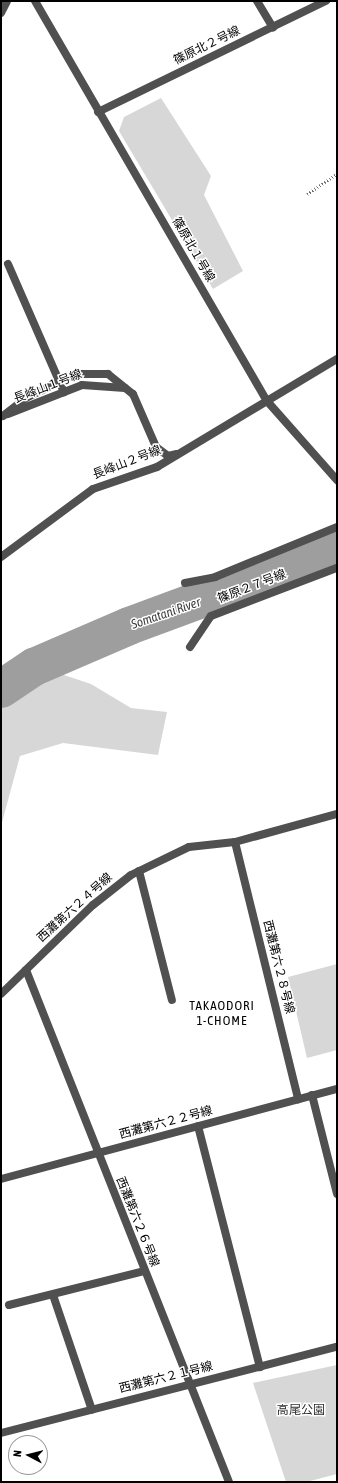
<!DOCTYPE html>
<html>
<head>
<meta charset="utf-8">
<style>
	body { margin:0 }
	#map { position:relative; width:338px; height:1483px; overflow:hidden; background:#fff; font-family:"Asap Condensed","Noto Sans JP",sans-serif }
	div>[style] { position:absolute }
	.green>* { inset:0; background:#d7d7d7 }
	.river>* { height:38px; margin:-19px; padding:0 19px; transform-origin:19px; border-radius:19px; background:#9e9e9e }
	.path>* { height:2.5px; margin-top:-1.25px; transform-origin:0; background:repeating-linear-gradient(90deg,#727272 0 1px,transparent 0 3px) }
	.minor>* { height:8px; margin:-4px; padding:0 4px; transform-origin:4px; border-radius:4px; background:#505050 }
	span { translate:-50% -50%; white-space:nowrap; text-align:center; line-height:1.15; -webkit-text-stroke:3px #fff; paint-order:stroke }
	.street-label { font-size:12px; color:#000 }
	.park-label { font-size:12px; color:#2e2e2e }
	.water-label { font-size:13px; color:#3f3f3f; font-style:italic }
	.neighbourhood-label { font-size:13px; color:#000; letter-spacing:1px }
	.frame { position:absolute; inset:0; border:2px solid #000; pointer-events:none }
	.north { position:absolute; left:8px; top:1435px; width:40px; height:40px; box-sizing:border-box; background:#fff; border:1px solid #999; border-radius:50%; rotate:277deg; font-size:11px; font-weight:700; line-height:16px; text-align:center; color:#000 }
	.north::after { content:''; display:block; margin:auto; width:14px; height:18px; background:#000; clip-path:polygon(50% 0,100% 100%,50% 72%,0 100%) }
</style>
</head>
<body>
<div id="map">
	<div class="green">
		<div style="clip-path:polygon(161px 98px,211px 176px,204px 195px,243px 271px,213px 289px,119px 131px,124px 117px)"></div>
		<div style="clip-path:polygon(58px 673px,91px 684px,131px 708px,167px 712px,158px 755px,63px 743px,20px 756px,1px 826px,1px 692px)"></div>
		<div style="clip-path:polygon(337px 964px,337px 1050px,307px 1058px,288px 977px)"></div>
		<div style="clip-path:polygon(337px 1365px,337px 1474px,306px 1482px,286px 1482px,253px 1383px)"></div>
	</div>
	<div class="river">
		<div style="left:1px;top:689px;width:40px;rotate:-34deg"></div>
		<div style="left:34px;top:667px;width:103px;rotate:-23.3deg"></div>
		<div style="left:129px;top:626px;width:222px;rotate:-20.3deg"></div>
	</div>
	<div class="path">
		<div style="left:307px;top:194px;width:36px;rotate:-34deg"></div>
	</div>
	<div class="minor">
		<div style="left:35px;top:1px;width:462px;rotate:59.9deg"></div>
		<div style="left:267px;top:401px;width:106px;rotate:48.5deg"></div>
		<div style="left:257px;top:1px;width:31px;rotate:59deg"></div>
		<div style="left:1px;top:13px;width:13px;rotate:-63deg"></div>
		<div style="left:98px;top:112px;width:254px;rotate:-26deg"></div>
		<div style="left:8px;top:264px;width:140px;rotate:66.4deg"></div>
		<div style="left:8px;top:414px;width:79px;rotate:-21.4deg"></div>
		<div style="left:82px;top:385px;width:43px;rotate:4deg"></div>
		<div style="left:3px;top:416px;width:29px;rotate:-38deg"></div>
		<div style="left:26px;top:398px;width:55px;rotate:-25.6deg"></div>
		<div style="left:76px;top:374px;width:32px"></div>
		<div style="left:108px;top:374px;width:32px;rotate:39deg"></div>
		<div style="left:133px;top:394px;width:58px;rotate:66.5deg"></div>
		<div style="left:156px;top:447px;width:15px;rotate:37deg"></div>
		<div style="left:168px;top:456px;width:9px;rotate:-13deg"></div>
		<div style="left:1px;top:557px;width:114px;rotate:-36.5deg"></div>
		<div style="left:93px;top:489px;width:68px;rotate:-19deg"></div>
		<div style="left:157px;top:467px;width:210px;rotate:-31deg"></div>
		<div style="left:185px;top:583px;width:31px;rotate:-11deg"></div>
		<div style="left:215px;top:577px;width:132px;rotate:-22.3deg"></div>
		<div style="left:190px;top:647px;width:37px;rotate:-56deg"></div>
		<div style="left:211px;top:616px;width:135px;rotate:-20.9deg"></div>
		<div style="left:235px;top:842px;width:265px;rotate:76.2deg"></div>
		<div style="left:139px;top:871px;width:133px;rotate:75.7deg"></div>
		<div style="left:26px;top:970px;width:551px;rotate:68.37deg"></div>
		<div style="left:1px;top:994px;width:128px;rotate:-44.1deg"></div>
		<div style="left:93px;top:905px;width:48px;rotate:-38.3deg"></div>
		<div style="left:131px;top:875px;width:64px;rotate:-25.8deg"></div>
		<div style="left:189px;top:847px;width:46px;rotate:-6.2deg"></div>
		<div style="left:235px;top:842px;width:106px;rotate:-15.4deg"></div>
		<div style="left:312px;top:1095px;width:102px;rotate:75.8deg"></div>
		<div style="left:198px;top:1126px;width:249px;rotate:75.6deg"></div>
		<div style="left:1px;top:1179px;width:348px;rotate:-15deg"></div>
		<div style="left:53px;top:1295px;width:121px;rotate:71.3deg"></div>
		<div style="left:9px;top:1305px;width:139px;rotate:-14.1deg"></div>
		<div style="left:1px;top:1433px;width:347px;rotate:-14.4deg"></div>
	</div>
	<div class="street-label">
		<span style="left:207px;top:46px;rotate:-26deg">篠原北２号線</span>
		<span style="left:193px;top:250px;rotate:60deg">篠原北１号線</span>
		<span style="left:48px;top:387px;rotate:-21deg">長峰山１号線</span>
		<span style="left:127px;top:463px;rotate:-21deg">長峰山２号線</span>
		<span style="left:252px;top:587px;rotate:-21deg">篠原２７号線</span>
		<span style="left:75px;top:908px;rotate:-42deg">西灘第六２４号線</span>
		<span style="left:278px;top:967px;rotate:76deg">西灘第六２８号線</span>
		<span style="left:166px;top:1123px;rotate:-15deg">西灘第六２２号線</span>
		<span style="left:137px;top:1222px;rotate:68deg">西灘第六２６号線</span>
		<span style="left:166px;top:1378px;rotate:-14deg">西灘第六２１号線</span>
	</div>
	<div class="park-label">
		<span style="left:301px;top:1411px">高尾公園</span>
	</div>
	<div class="water-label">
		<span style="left:166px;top:614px;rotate:-19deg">Somatani River</span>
	</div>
	<div class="neighbourhood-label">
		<span style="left:222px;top:1014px">TAKAODORI<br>1-CHOME</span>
	</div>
	<div class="frame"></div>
	<div class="north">N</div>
</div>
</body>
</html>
